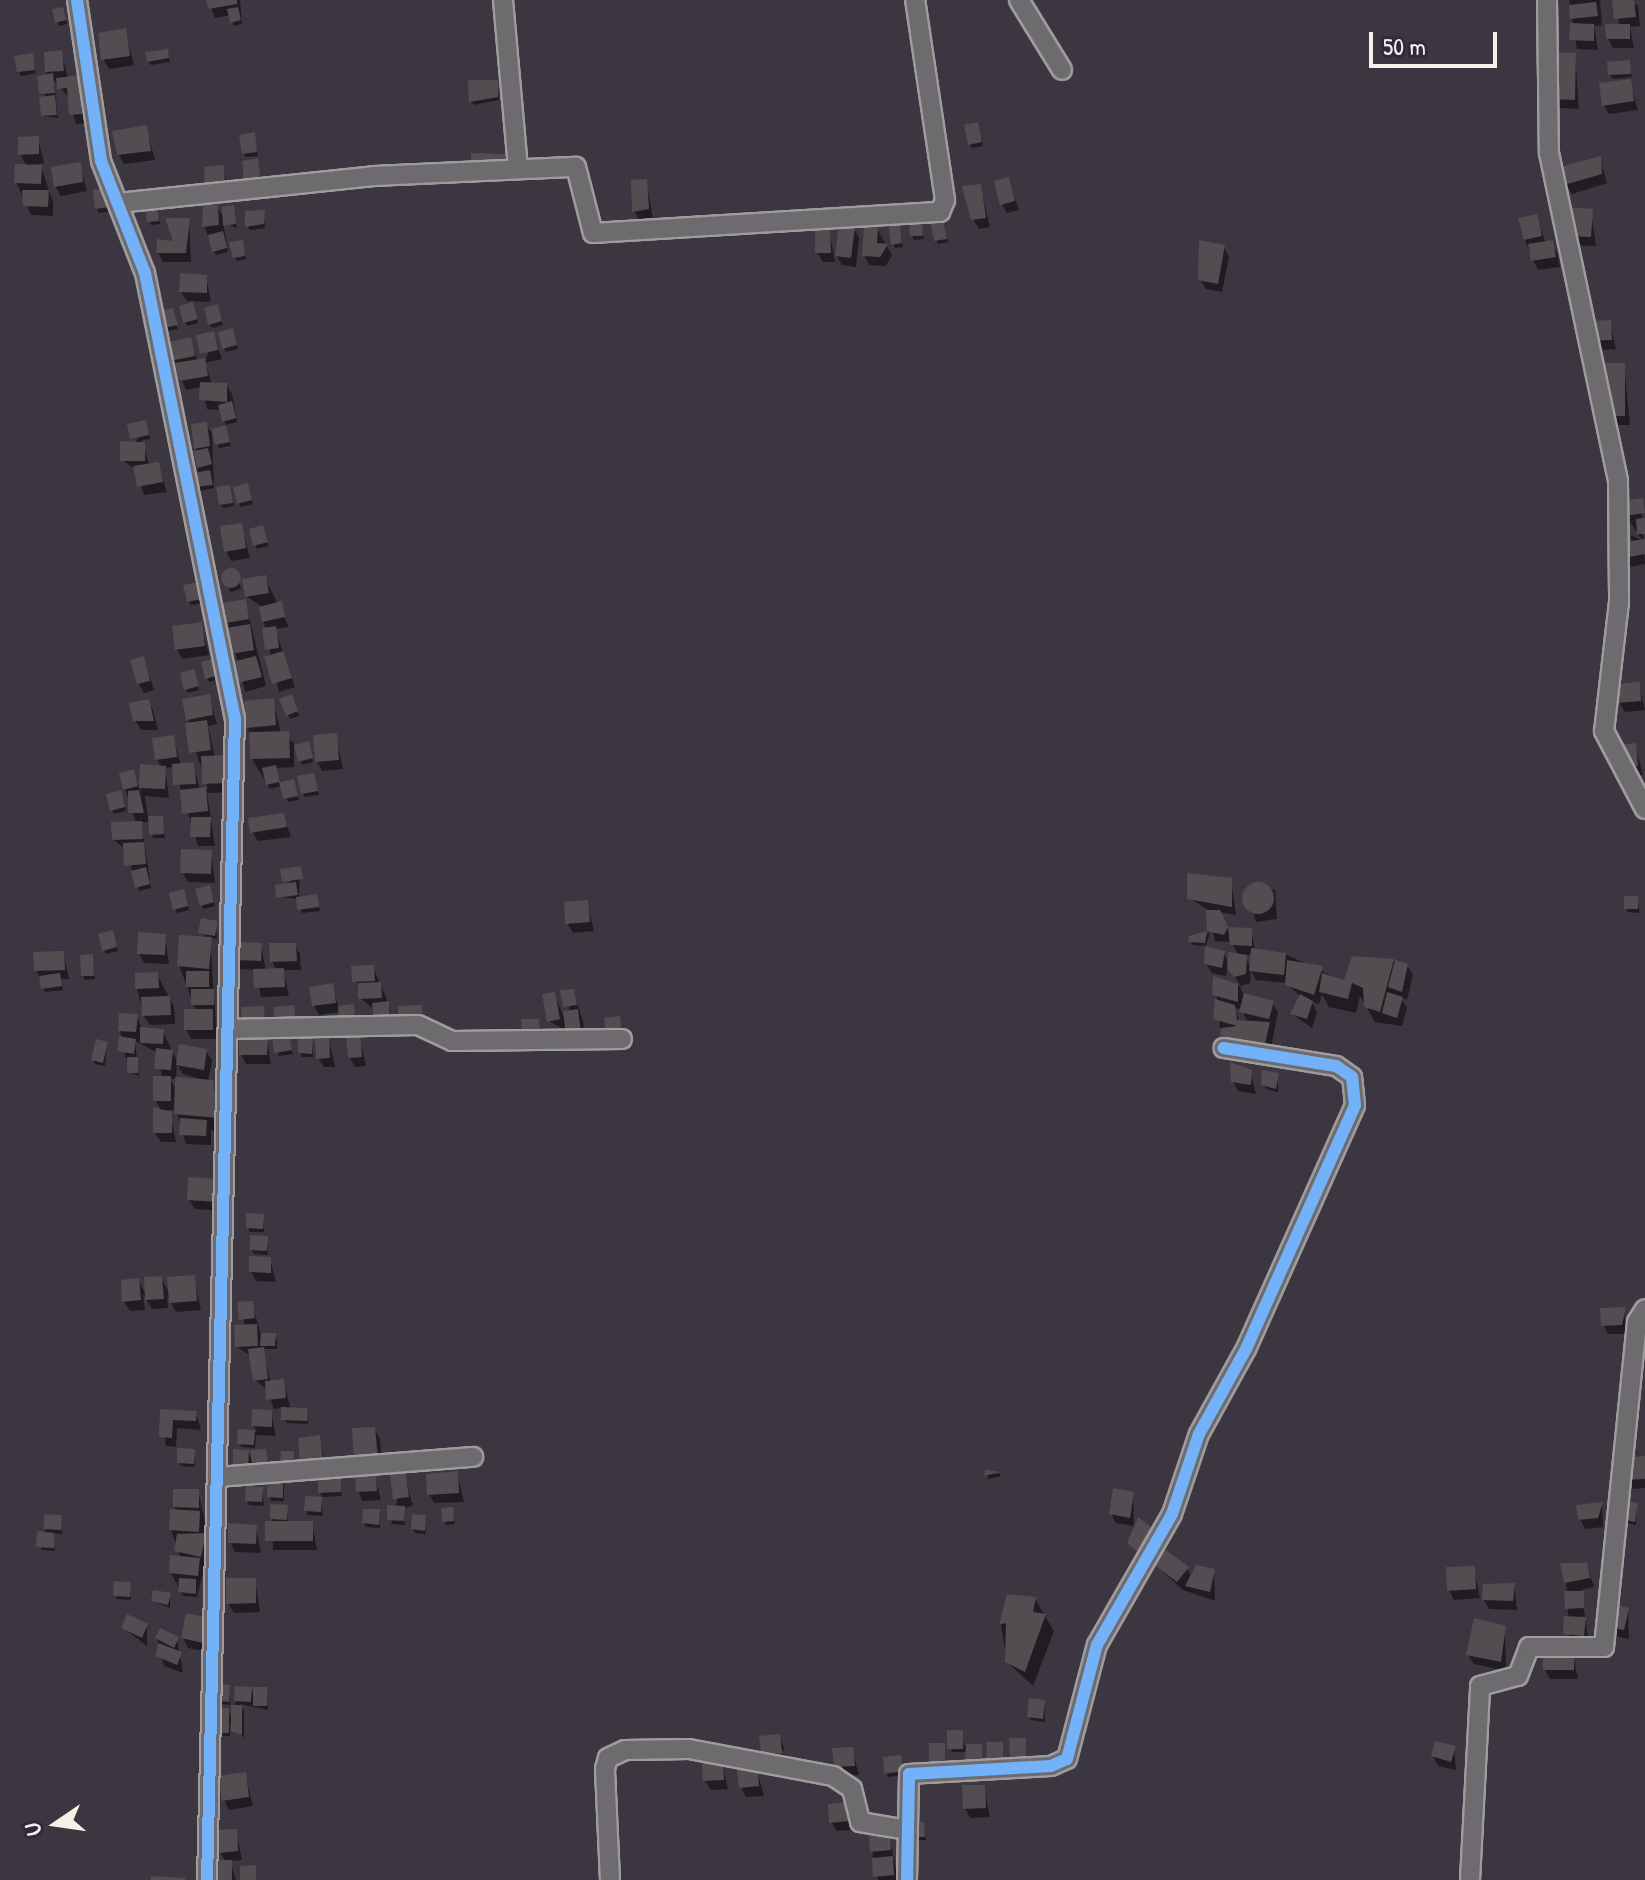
<!DOCTYPE html>
<html>
<head>
<meta charset="utf-8">
<style>
	body { margin:0 }
	#map { position:relative; width:1645px; height:1880px; overflow:hidden; background:#3b3640; font-family:"Patrick Hand",sans-serif }
	div>[style] { position:absolute }
	.shadow>* { inset:0; background:#0007 }
	.building>* { inset:0; background:#534d52 }
	.round { border-radius:50% }
	.roads { filter:drop-shadow(2px 0 #9f9c9f) drop-shadow(-2px 0 #9f9c9f) drop-shadow(0 2px #9f9c9f) drop-shadow(0 -2px #9f9c9f) }
	.minor>* { height:18px; margin:-9px; padding:0 9px; transform-origin:9px; border-radius:9px; background:#6d6b6d }
	.cycleway>* { height:12px; margin:-6px; padding:0 6px; transform-origin:6px; border-radius:6px; background:#73b2f8 }
	span { translate:-50% -50%; white-space:nowrap; text-align:center; line-height:1.15; -webkit-text-stroke:6px #2f2a3d; paint-order:stroke }
	.north { position:absolute; left:16px; top:1784px; width:80px; height:80px; -webkit-text-stroke:6px #2f2a3d; paint-order:stroke; rotate:257deg; font-size:22px; font-weight:700; line-height:32px; text-align:center; color:#f4f1e8 }
	.north::after { content:''; display:block; margin:auto; width:28px; height:36px; background:#f4f1e8; clip-path:polygon(50% 0,100% 100%,50% 72%,0 100%) }
	.scale { position:absolute; left:1369px; top:32px; width:128px; height:36px; box-sizing:border-box; border:4px solid #f4f1e8; border-top:0; padding-left:10px; font-size:24px; line-height:28px; white-space:nowrap; color:#f4f1e8; -webkit-text-stroke:6px #2f2a3d; paint-order:stroke }
</style>
</head>
<body>
<div id="map">
	<div class="shadow">
		<div style="clip-path:polygon(208px 0,240px 0,242px 24px,234px 26px,230px 15px,215px 18px)"></div>
		<div style="clip-path:polygon(1569px 0,1600px 0,1602px 25px,1594px 26px,1598px 50px,1577px 49px)"></div>
		<div style="clip-path:polygon(1614px 0,1638px 5px,1640px 26px,1630px 27px,1634px 48px,1613px 48px,1608px 39px,1620px 26px)"></div>
		<div style="clip-path:polygon(64px 13px,67px 24px,59px 26px,57px 22px)"></div>
		<div style="clip-path:polygon(125px 31px,134px 65px,109px 69px,103px 59px)"></div>
		<div style="clip-path:polygon(167px 51px,170px 62px,151px 65px,148px 61px)"></div>
		<div style="clip-path:polygon(61px 52px,68px 78px,79px 77px,84px 87px,87px 123px,76px 124px,69px 98px,54px 80px,58px 118px,43px 116px,47px 72px)"></div>
		<div style="clip-path:polygon(32px 55px,36px 73px,21px 76px,19px 72px)"></div>
		<div style="clip-path:polygon(1575px 55px,1579px 109px,1560px 108px,1554px 99px)"></div>
		<div style="clip-path:polygon(1629px 62px,1632px 77px,1613px 79px,1610px 75px)"></div>
		<div style="clip-path:polygon(1629px 80px,1638px 110px,1609px 114px,1604px 105px)"></div>
		<div style="clip-path:polygon(497px 82px,499px 100px,474px 105px,471px 101px)"></div>
		<div style="clip-path:polygon(146px 127px,155px 160px,124px 164px,119px 155px)"></div>
		<div style="clip-path:polygon(979px 128px,983px 146px,972px 148px,970px 144px)"></div>
		<div style="clip-path:polygon(254px 135px,258px 156px,246px 157px,243px 153px)"></div>
		<div style="clip-path:polygon(38px 138px,44px 163px,27px 166px,20px 154px)"></div>
		<div style="clip-path:polygon(1600px 158px,1607px 183px,1572px 194px,1566px 184px)"></div>
		<div style="clip-path:polygon(80px 164px,87px 191px,61px 196px,55px 186px)"></div>
		<div style="clip-path:polygon(41px 167px,53px 202px,53px 216px,31px 215px,16px 182px)"></div>
		<div style="clip-path:polygon(223px 167px,229px 191px,213px 193px,207px 183px)"></div>
		<div style="clip-path:polygon(1008px 179px,1019px 210px,1007px 213px,1002px 204px)"></div>
		<div style="clip-path:polygon(646px 181px,653px 218px,640px 221px,634px 211px)"></div>
		<div style="clip-path:polygon(980px 186px,990px 227px,979px 229px,973px 219px)"></div>
		<div style="clip-path:polygon(107px 190px,111px 211px,99px 213px,97px 209px)"></div>
		<div style="clip-path:polygon(156px 206px,160px 224px,151px 225px,149px 221px)"></div>
		<div style="clip-path:polygon(217px 207px,225px 220px,233px 208px,237px 228px,223px 222px,228px 252px,216px 255px,204px 226px)"></div>
		<div style="clip-path:polygon(1591px 211px,1596px 246px,1571px 245px,1566px 235px)"></div>
		<div style="clip-path:polygon(263px 212px,265px 228px,250px 230px,247px 226px)"></div>
		<div style="clip-path:polygon(1536px 216px,1546px 243px,1557px 252px,1560px 267px,1538px 270px,1533px 260px,1525px 240px)"></div>
		<div style="clip-path:polygon(189px 220px,191px 262px,163px 262px,158px 252px,176px 244px)"></div>
		<div style="clip-path:polygon(921px 220px,924px 239px,914px 240px,912px 236px)"></div>
		<div style="clip-path:polygon(898px 222px,903px 247px,895px 248px,893px 244px)"></div>
		<div style="clip-path:polygon(944px 224px,948px 242px,938px 244px,936px 240px)"></div>
		<div style="clip-path:polygon(829px 229px,835px 262px,823px 262px,817px 252px)"></div>
		<div style="clip-path:polygon(854px 229px,859px 238px,856px 267px,842px 265px,835px 253px)"></div>
		<div style="clip-path:polygon(877px 229px,892px 255px,886px 266px,869px 265px,864px 255px)"></div>
		<div style="clip-path:polygon(242px 242px,246px 259px,237px 261px,234px 257px)"></div>
		<div style="clip-path:polygon(1224px 247px,1229px 257px,1222px 292px,1206px 289px,1200px 279px)"></div>
		<div style="clip-path:polygon(206px 277px,211px 302px,187px 301px,181px 292px)"></div>
		<div style="clip-path:polygon(195px 308px,198px 323px,187px 326px,185px 322px)"></div>
		<div style="clip-path:polygon(172px 310px,178px 329px,167px 331px,165px 327px)"></div>
		<div style="clip-path:polygon(219px 310px,223px 325px,212px 328px,209px 324px)"></div>
		<div style="clip-path:polygon(1610px 322px,1616px 349px,1596px 350px,1589px 323px)"></div>
		<div style="clip-path:polygon(213px 334px,222px 359px,205px 363px,212px 384px,226px 385px,232px 394px,237px 422px,226px 425px,221px 410px,207px 409px,202px 387px,186px 390px,168px 345px,190px 340px,198px 361px,206px 360px)"></div>
		<div style="clip-path:polygon(234px 334px,238px 349px,226px 352px,224px 348px)"></div>
		<div style="clip-path:polygon(1624px 365px,1630px 425px,1610px 425px)"></div>
		<div style="clip-path:polygon(206px 424px,210px 431px,225px 427px,231px 446px,219px 448px,212px 434px,214px 488px,200px 491px,196px 448px)"></div>
		<div style="clip-path:polygon(147px 426px,150px 439px,142px 440px,149px 465px,158px 464px,167px 492px,144px 495px,136px 470px,122px 460px)"></div>
		<div style="clip-path:polygon(229px 487px,234px 506px,224px 508px,221px 505px)"></div>
		<div style="clip-path:polygon(249px 490px,253px 504px,241px 507px,239px 503px)"></div>
		<div style="clip-path:polygon(1641px 500px,1645px 564px,1625px 568px,1629px 534px,1643px 541px,1626px 516px)"></div>
		<div style="clip-path:polygon(241px 525px,250px 558px,231px 561px,226px 551px)"></div>
		<div style="clip-path:polygon(265px 532px,268px 546px,257px 549px,255px 545px)"></div>
		<div style="clip-path:polygon(236px 569px,241px 589px,230px 592px,225px 573px)"></div>
		<div style="clip-path:polygon(265px 578px,289px 627px,275px 629px,295px 687px,279px 692px,260px 605px,247px 597px)"></div>
		<div style="clip-path:polygon(199px 588px,203px 603px,191px 605px,189px 602px)"></div>
		<div style="clip-path:polygon(245px 601px,266px 686px,245px 692px,228px 622px)"></div>
		<div style="clip-path:polygon(201px 624px,209px 655px,182px 659px,177px 649px)"></div>
		<div style="clip-path:polygon(143px 658px,154px 690px,144px 693px,138px 683px)"></div>
		<div style="clip-path:polygon(217px 665px,220px 679px,209px 682px,207px 678px)"></div>
		<div style="clip-path:polygon(196px 676px,199px 690px,188px 693px,186px 689px)"></div>
		<div style="clip-path:polygon(1639px 685px,1645px 710px,1625px 712px,1619px 702px)"></div>
		<div style="clip-path:polygon(209px 696px,217px 724px,208px 726px,215px 758px,231px 792px,207px 793px,215px 846px,198px 846px,174px 767px,165px 768px,169px 798px,145px 796px,148px 818px,162px 818px,165px 838px,153px 838px,150px 822px,141px 822px,151px 888px,139px 891px,125px 849px,114px 840px,136px 823px,125px 789px,135px 775px,141px 793px,142px 767px,162px 768px,157px 759px,173px 737px,181px 766px,193px 764px,200px 790px,208px 789px,187px 724px)"></div>
		<div style="clip-path:polygon(273px 700px,281px 733px,294px 743px,294px 767px,276px 768px,281px 784px,295px 785px,299px 800px,288px 802px,282px 786px,270px 789px,252px 759px,248px 727px)"></div>
		<div style="clip-path:polygon(148px 701px,153px 710px,158px 730px,141px 730px,135px 720px)"></div>
		<div style="clip-path:polygon(293px 701px,299px 716px,290px 719px,288px 715px)"></div>
		<div style="clip-path:polygon(336px 736px,343px 769px,322px 771px,317px 761px)"></div>
		<div style="clip-path:polygon(1635px 745px,1643px 775px,1628px 776px)"></div>
		<div style="clip-path:polygon(310px 747px,313px 762px,302px 765px,300px 761px)"></div>
		<div style="clip-path:polygon(313px 775px,319px 795px,305px 797px,303px 793px)"></div>
		<div style="clip-path:polygon(122px 797px,126px 811px,114px 814px,112px 810px)"></div>
		<div style="clip-path:polygon(283px 815px,291px 837px,258px 841px,252px 832px)"></div>
		<div style="clip-path:polygon(211px 852px,215px 883px,188px 882px,182px 872px)"></div>
		<div style="clip-path:polygon(300px 868px,299px 899px,316px 896px,320px 911px,302px 913px,298px 899px,278px 897px)"></div>
		<div style="clip-path:polygon(evenodd,1231px 880px,1236px 915px,1219px 912px,1228px 929px,1251px 930px,1255px 950px,1285px 954px,1345px 982px,1393px 961px,1407px 965px,1413px 975px,1407px 1000px,1401px 998px,1407px 1008px,1402px 1026px,1375px 1022px,1360px 996px,1356px 1013px,1329px 1007px,1322px 994px,1319px 1004px,1311px 1001px,1317px 1012px,1312px 1028px,1292px 1014px,1301px 997px,1286px 983px,1256px 980px,1251px 971px,1250px 983px,1241px 986px,1228px 966px,1226px 976px,1212px 973px,1206px 964px,1223px 952px,1229px 963px,1239px 956px,1231px 942px,1215px 941px,1208px 910px,1189px 898px,1231px 880px,1244px 955px,1252px 955px,1251px 967px,1244px 955px)"></div>
		<div style="clip-path:polygon(1246px 886px,1275px 890px,1277px 919px,1256px 922px)"></div>
		<div style="clip-path:polygon(212px 892px,215px 906px,204px 909px,201px 905px)"></div>
		<div style="clip-path:polygon(185px 896px,189px 910px,177px 913px,175px 909px)"></div>
		<div style="clip-path:polygon(1637px 898px,1640px 913px,1628px 912px,1626px 908px)"></div>
		<div style="clip-path:polygon(587px 902px,594px 931px,573px 933px,567px 923px)"></div>
		<div style="clip-path:polygon(216px 923px,217px 939px,210px 938px,217px 1039px,191px 1039px,186px 1029px,196px 1011px,179px 965px)"></div>
		<div style="clip-path:polygon(1210px 932px,1206px 946px,1193px 945px,1191px 943px)"></div>
		<div style="clip-path:polygon(114px 936px,118px 951px,106px 954px,104px 950px)"></div>
		<div style="clip-path:polygon(165px 936px,169px 964px,144px 963px,139px 953px)"></div>
		<div style="clip-path:polygon(261px 945px,266px 971px,277px 971px,272px 961px,295px 945px,300px 954px,301px 970px,283px 970px,289px 996px,261px 997px,255px 970px,240px 969px,235px 960px)"></div>
		<div style="clip-path:polygon(63px 953px,69px 979px,61px 979px,63px 990px,45px 992px,36px 970px)"></div>
		<div style="clip-path:polygon(92px 956px,95px 979px,85px 980px,83px 976px)"></div>
		<div style="clip-path:polygon(373px 967px,390px 1007px,391px 1023px,360px 998px,354px 968px)"></div>
		<div style="clip-path:polygon(157px 974px,174px 1007px,175px 1024px,150px 1025px,144px 1016px,137px 988px)"></div>
		<div style="clip-path:polygon(evenodd,1215px 979px,1240px 986px,1245px 999px,1272px 1002px,1278px 1012px,1270px 1053px,1220px 1028px,1215px 979px,1235px 1008px,1242px 1010px,1248px 1023px,1240px 1023px,1235px 1008px)"></div>
		<div style="clip-path:polygon(332px 986px,339px 1008px,353px 1006px,356px 1026px,340px 1012px,319px 1015px,314px 1006px)"></div>
		<div style="clip-path:polygon(573px 991px,583px 1021px,585px 1042px,549px 1021px,554px 994px,566px 1022px)"></div>
		<div style="clip-path:polygon(293px 1007px,300px 1033px,287px 1034px,293px 1054px,278px 1056px)"></div>
		<div style="clip-path:polygon(evenodd,137px 1016px,142px 1029px,162px 1030px,178px 1063px,206px 1051px,212px 1060px,208px 1082px,220px 1097px,226px 1132px,211px 1131px,211px 1145px,186px 1144px,176px 1110px,161px 1110px,155px 1100px,162px 1078px,158px 1053px,135px 1041px,139px 1076px,129px 1072px,120px 1031px,137px 1016px,177px 1064px,183px 1074px,207px 1081px,177px 1091px,170px 1079px,176px 1079px,177px 1064px)"></div>
		<div style="clip-path:polygon(328px 1035px,335px 1067px,324px 1067px,318px 1058px)"></div>
		<div style="clip-path:polygon(266px 1036px,271px 1064px,246px 1064px,241px 1054px)"></div>
		<div style="clip-path:polygon(312px 1036px,313px 1057px,302px 1057px,300px 1053px)"></div>
		<div style="clip-path:polygon(359px 1036px,366px 1066px,355px 1067px,350px 1058px)"></div>
		<div style="clip-path:polygon(107px 1044px,105px 1066px,95px 1064px,93px 1060px)"></div>
		<div style="clip-path:polygon(1250px 1071px,1256px 1094px,1238px 1091px,1233px 1081px)"></div>
		<div style="clip-path:polygon(1278px 1075px,1278px 1092px,1266px 1089px,1263px 1084px)"></div>
		<div style="clip-path:polygon(170px 1114px,176px 1142px,161px 1142px,155px 1133px)"></div>
		<div style="clip-path:polygon(218px 1181px,223px 1211px,195px 1209px,189px 1200px)"></div>
		<div style="clip-path:polygon(263px 1216px,264px 1232px,250px 1232px,248px 1228px)"></div>
		<div style="clip-path:polygon(267px 1238px,268px 1255px,254px 1254px,252px 1250px)"></div>
		<div style="clip-path:polygon(270px 1259px,276px 1282px,256px 1281px,251px 1272px)"></div>
		<div style="clip-path:polygon(194px 1277px,201px 1310px,176px 1312px,167px 1296px,168px 1308px,152px 1309px,143px 1294px,145px 1310px,130px 1311px,124px 1302px,138px 1280px,147px 1296px,161px 1278px,170px 1294px)"></div>
		<div style="clip-path:polygon(252px 1303px,261px 1335px,277px 1339px,277px 1349px,262px 1349px,271px 1383px,283px 1381px,291px 1409px,306px 1410px,308px 1424px,286px 1423px,283px 1408px,274px 1409px,267px 1389px,255px 1380px,251px 1356px,237px 1347px,245px 1326px,240px 1304px)"></div>
		<div style="clip-path:polygon(1624px 1310px,1626px 1334px,1608px 1334px,1603px 1325px)"></div>
		<div style="clip-path:polygon(162px 1411px,196px 1413px,201px 1430px,177px 1428px,176px 1447px,166px 1446px)"></div>
		<div style="clip-path:polygon(271px 1412px,276px 1436px,256px 1435px,255px 1448px,241px 1447px,239px 1431px,257px 1432px,253px 1425px)"></div>
		<div style="clip-path:polygon(374px 1429px,380px 1438px,382px 1468px,356px 1460px)"></div>
		<div style="clip-path:polygon(319px 1437px,327px 1470px,308px 1473px)"></div>
		<div style="clip-path:polygon(194px 1451px,195px 1467px,181px 1466px,179px 1462px)"></div>
		<div style="clip-path:polygon(265px 1451px,273px 1480px,284px 1484px,284px 1501px,271px 1501px,269px 1480px,240px 1481px,248px 1452px,254px 1463px)"></div>
		<div style="clip-path:polygon(1645px 1458px,1645px 1488px,1633px 1489px,1627px 1480px)"></div>
		<div style="clip-path:polygon(987px 1472px,1000px 1474px,1001px 1476px,988px 1479px)"></div>
		<div style="clip-path:polygon(457px 1473px,464px 1502px,434px 1503px,429px 1494px)"></div>
		<div style="clip-path:polygon(404px 1474px,413px 1506px,403px 1508px,405px 1525px,391px 1524px)"></div>
		<div style="clip-path:polygon(375px 1476px,381px 1500px,363px 1501px,358px 1492px)"></div>
		<div style="clip-path:polygon(340px 1480px,342px 1496px,323px 1497px,320px 1493px)"></div>
		<div style="clip-path:polygon(262px 1489px,264px 1506px,249px 1505px,247px 1501px)"></div>
		<div style="clip-path:polygon(198px 1491px,210px 1544px,197px 1597px,183px 1596px,171px 1573px,181px 1558px,171px 1530px,175px 1507px)"></div>
		<div style="clip-path:polygon(1133px 1494px,1134px 1526px,1116px 1523px,1111px 1513px)"></div>
		<div style="clip-path:polygon(321px 1499px,323px 1516px,308px 1515px,306px 1511px)"></div>
		<div style="clip-path:polygon(1602px 1504px,1603px 1527px,1585px 1529px,1580px 1519px)"></div>
		<div style="clip-path:polygon(1637px 1505px,1636px 1525px,1623px 1522px)"></div>
		<div style="clip-path:polygon(287px 1507px,288px 1523px,312px 1523px,317px 1550px,273px 1550px,272px 1518px)"></div>
		<div style="clip-path:polygon(452px 1509px,455px 1524px,446px 1525px,444px 1521px)"></div>
		<div style="clip-path:polygon(379px 1511px,380px 1528px,366px 1527px,364px 1523px)"></div>
		<div style="clip-path:polygon(60px 1517px,62px 1534px,52px 1533px,55px 1551px,41px 1550px,46px 1529px)"></div>
		<div style="clip-path:polygon(425px 1517px,426px 1534px,415px 1533px,413px 1529px)"></div>
		<div style="clip-path:polygon(256px 1527px,261px 1553px,235px 1552px,230px 1542px)"></div>
		<div style="clip-path:polygon(1153px 1562px,1187px 1569px,1192px 1577px,1214px 1571px,1215px 1601px,1183px 1590px)"></div>
		<div style="clip-path:polygon(1586px 1565px,1594px 1587px,1581px 1590px,1589px 1644px,1570px 1644px,1566px 1582px)"></div>
		<div style="clip-path:polygon(1474px 1568px,1480px 1598px,1454px 1600px,1449px 1590px)"></div>
		<div style="clip-path:polygon(255px 1580px,260px 1612px,234px 1613px,228px 1603px)"></div>
		<div style="clip-path:polygon(130px 1584px,131px 1600px,117px 1599px,115px 1595px)"></div>
		<div style="clip-path:polygon(1514px 1585px,1517px 1610px,1489px 1609px,1484px 1600px)"></div>
		<div style="clip-path:polygon(170px 1595px,170px 1608px,153px 1601px)"></div>
		<div style="clip-path:polygon(1008px 1597px,1035px 1599px,1054px 1631px,1033px 1686px,1007px 1662px,1001px 1625px)"></div>
		<div style="clip-path:polygon(1628px 1610px,1629px 1639px,1611px 1635px,1606px 1625px)"></div>
		<div style="clip-path:polygon(207px 1619px,208px 1652px,188px 1648px,183px 1638px)"></div>
		<div style="clip-path:polygon(147px 1626px,147px 1646px,123px 1628px)"></div>
		<div style="clip-path:polygon(1505px 1628px,1506px 1671px,1474px 1664px,1468px 1655px)"></div>
		<div style="clip-path:polygon(157px 1638px,177px 1639px,183px 1673px,164px 1666px)"></div>
		<div style="clip-path:polygon(1573px 1655px,1578px 1679px,1550px 1679px,1545px 1670px)"></div>
		<div style="clip-path:polygon(229px 1687px,230px 1705px,221px 1704px,219px 1700px)"></div>
		<div style="clip-path:polygon(251px 1689px,255px 1697px,266px 1689px,268px 1710px,240px 1704px,244px 1711px,244px 1738px,230px 1724px,230px 1736px,222px 1736px,228px 1710px,233px 1720px,236px 1700px)"></div>
		<div style="clip-path:polygon(1044px 1701px,1045px 1722px,1031px 1720px,1029px 1716px)"></div>
		<div style="clip-path:polygon(962px 1732px,964px 1746px,981px 1746px,983px 1767px,968px 1752px,951px 1752px)"></div>
		<div style="clip-path:polygon(779px 1736px,785px 1750px,764px 1756px,785px 1754px,786px 1762px,768px 1763px,763px 1754px,762px 1737px)"></div>
		<div style="clip-path:polygon(1024px 1740px,1027px 1761px,1014px 1761px,1012px 1757px)"></div>
		<div style="clip-path:polygon(1454px 1748px,1456px 1770px,1438px 1766px,1433px 1756px)"></div>
		<div style="clip-path:polygon(852px 1749px,859px 1775px,841px 1776px,836px 1767px)"></div>
		<div style="clip-path:polygon(900px 1757px,904px 1775px,888px 1777px,886px 1773px)"></div>
		<div style="clip-path:polygon(722px 1763px,728px 1789px,711px 1790px,705px 1781px)"></div>
		<div style="clip-path:polygon(757px 1770px,764px 1796px,746px 1797px,741px 1787px)"></div>
		<div style="clip-path:polygon(245px 1774px,253px 1806px,229px 1810px,224px 1800px)"></div>
		<div style="clip-path:polygon(984px 1787px,990px 1817px,970px 1818px,965px 1808px)"></div>
		<div style="clip-path:polygon(853px 1814px,854px 1830px,837px 1831px,831px 1822px)"></div>
		<div style="clip-path:polygon(923px 1824px,926px 1840px,914px 1840px)"></div>
		<div style="clip-path:polygon(236px 1831px,242px 1860px,230px 1861px,236px 1880px,215px 1880px,226px 1862px,220px 1852px)"></div>
		<div style="clip-path:polygon(889px 1834px,898px 1880px,878px 1880px,872px 1851px)"></div>
	</div>
	<div class="building">
		<div style="clip-path:polygon(206px 0,237px 0,237px 4px,208px 9px)"></div>
		<div style="clip-path:polygon(1612px 0,1634px 0,1636px 17px,1614px 19px)"></div>
		<div style="clip-path:polygon(1596px 2px,1598px 16px,1570px 19px,1569px 5px)"></div>
		<div style="clip-path:polygon(63px 7px,66px 20px,55px 23px,52px 9px)"></div>
		<div style="clip-path:polygon(238px 7px,241px 20px,230px 23px,227px 9px)"></div>
		<div style="clip-path:polygon(1570px 23px,1594px 24px,1594px 41px,1569px 40px)"></div>
		<div style="clip-path:polygon(1605px 24px,1630px 24px,1630px 39px,1606px 39px)"></div>
		<div style="clip-path:polygon(126px 28px,130px 56px,101px 60px,98px 33px)"></div>
		<div style="clip-path:polygon(168px 49px,169px 58px,147px 62px,145px 52px)"></div>
		<div style="clip-path:polygon(62px 50px,64px 71px,45px 72px,44px 52px)"></div>
		<div style="clip-path:polygon(1554px 52px,1576px 53px,1575px 100px,1552px 99px)"></div>
		<div style="clip-path:polygon(33px 53px,35px 70px,17px 72px,14px 56px)"></div>
		<div style="clip-path:polygon(1630px 60px,1631px 74px,1608px 75px,1607px 62px)"></div>
		<div style="clip-path:polygon(53px 73px,55px 93px,39px 94px,37px 76px)"></div>
		<div style="clip-path:polygon(80px 75px,82px 114px,69px 115px,67px 88px,57px 89px,56px 78px)"></div>
		<div style="clip-path:polygon(1631px 79px,1634px 101px,1602px 106px,1599px 83px)"></div>
		<div style="clip-path:polygon(468px 80px,498px 80px,498px 97px,469px 102px)"></div>
		<div style="clip-path:polygon(55px 95px,57px 115px,41px 116px,39px 97px)"></div>
		<div style="clip-path:polygon(978px 122px,982px 142px,968px 145px,964px 125px)"></div>
		<div style="clip-path:polygon(147px 125px,151px 151px,117px 155px,112px 131px)"></div>
		<div style="clip-path:polygon(255px 132px,257px 152px,242px 154px,239px 135px)"></div>
		<div style="clip-path:polygon(39px 136px,39px 154px,18px 155px,18px 137px)"></div>
		<div style="clip-path:polygon(471px 153px,505px 154px,506px 164px,471px 167px)"></div>
		<div style="clip-path:polygon(1601px 156px,1602px 174px,1564px 185px,1563px 166px)"></div>
		<div style="clip-path:polygon(258px 158px,260px 178px,244px 179px,242px 161px)"></div>
		<div style="clip-path:polygon(81px 162px,83px 182px,54px 187px,51px 167px)"></div>
		<div style="clip-path:polygon(15px 164px,42px 165px,41px 184px,14px 183px)"></div>
		<div style="clip-path:polygon(224px 165px,225px 182px,205px 184px,204px 167px)"></div>
		<div style="clip-path:polygon(1009px 177px,1015px 201px,1000px 205px,994px 181px)"></div>
		<div style="clip-path:polygon(647px 179px,649px 209px,632px 212px,631px 180px)"></div>
		<div style="clip-path:polygon(981px 184px,986px 218px,971px 220px,962px 186px)"></div>
		<div style="clip-path:polygon(108px 188px,110px 207px,95px 209px,93px 190px)"></div>
		<div style="clip-path:polygon(22px 190px,49px 190px,48px 207px,23px 206px)"></div>
		<div style="clip-path:polygon(157px 204px,159px 221px,147px 222px,145px 206px)"></div>
		<div style="clip-path:polygon(203px 205px,218px 205px,219px 225px,202px 227px)"></div>
		<div style="clip-path:polygon(234px 205px,236px 224px,223px 226px,222px 207px)"></div>
		<div style="clip-path:polygon(1565px 207px,1593px 209px,1591px 237px,1564px 236px)"></div>
		<div style="clip-path:polygon(265px 210px,264px 224px,245px 227px,245px 211px)"></div>
		<div style="clip-path:polygon(1537px 214px,1542px 236px,1524px 240px,1518px 218px)"></div>
		<div style="clip-path:polygon(165px 218px,190px 218px,186px 253px,156px 253px,157px 239px,173px 241px)"></div>
		<div style="clip-path:polygon(922px 218px,923px 236px,910px 236px,909px 219px)"></div>
		<div style="clip-path:polygon(943px 218px,947px 239px,934px 241px,930px 221px)"></div>
		<div style="clip-path:polygon(899px 220px,902px 243px,891px 245px,888px 222px)"></div>
		<div style="clip-path:polygon(839px 225px,855px 227px,851px 258px,835px 256px)"></div>
		<div style="clip-path:polygon(864px 226px,878px 227px,877px 243px,888px 244px,880px 257px,862px 256px)"></div>
		<div style="clip-path:polygon(815px 227px,830px 227px,831px 253px,815px 253px)"></div>
		<div style="clip-path:polygon(223px 231px,227px 248px,212px 252px,208px 235px)"></div>
		<div style="clip-path:polygon(243px 240px,245px 256px,233px 258px,229px 242px)"></div>
		<div style="clip-path:polygon(1199px 240px,1225px 245px,1218px 284px,1198px 280px)"></div>
		<div style="clip-path:polygon(1553px 240px,1556px 257px,1531px 261px,1528px 244px)"></div>
		<div style="clip-path:polygon(180px 273px,207px 275px,207px 293px,179px 292px)"></div>
		<div style="clip-path:polygon(193px 302px,198px 319px,183px 323px,179px 306px)"></div>
		<div style="clip-path:polygon(218px 304px,222px 321px,208px 325px,204px 308px)"></div>
		<div style="clip-path:polygon(173px 308px,178px 325px,163px 328px,159px 311px)"></div>
		<div style="clip-path:polygon(1611px 320px,1612px 340px,1588px 341px,1587px 321px)"></div>
		<div style="clip-path:polygon(233px 328px,237px 345px,222px 349px,218px 332px)"></div>
		<div style="clip-path:polygon(214px 331px,218px 350px,200px 354px,196px 335px)"></div>
		<div style="clip-path:polygon(191px 337px,195px 356px,170px 361px,166px 343px)"></div>
		<div style="clip-path:polygon(205px 358px,208px 376px,179px 381px,175px 363px)"></div>
		<div style="clip-path:polygon(1602px 363px,1625px 363px,1625px 416px,1602px 416px)"></div>
		<div style="clip-path:polygon(200px 382px,227px 383px,227px 402px,199px 400px)"></div>
		<div style="clip-path:polygon(232px 401px,236px 418px,222px 422px,218px 405px)"></div>
		<div style="clip-path:polygon(146px 420px,149px 435px,130px 439px,127px 424px)"></div>
		<div style="clip-path:polygon(207px 422px,210px 446px,194px 449px,191px 424px)"></div>
		<div style="clip-path:polygon(226px 425px,230px 442px,215px 445px,211px 429px)"></div>
		<div style="clip-path:polygon(120px 441px,145px 442px,145px 461px,120px 461px)"></div>
		<div style="clip-path:polygon(208px 448px,212px 464px,197px 468px,193px 451px)"></div>
		<div style="clip-path:polygon(159px 462px,163px 482px,137px 487px,133px 466px)"></div>
		<div style="clip-path:polygon(210px 470px,213px 485px,196px 487px,193px 473px)"></div>
		<div style="clip-path:polygon(248px 483px,252px 500px,237px 504px,233px 487px)"></div>
		<div style="clip-path:polygon(230px 485px,233px 503px,219px 505px,216px 487px)"></div>
		<div style="clip-path:polygon(1643px 498px,1645px 513px,1624px 516px,1621px 501px)"></div>
		<div style="clip-path:polygon(1645px 518px,1645px 534px,1637px 534px,1636px 519px)"></div>
		<div style="clip-path:polygon(242px 523px,246px 548px,224px 552px,220px 526px)"></div>
		<div style="clip-path:polygon(263px 525px,268px 542px,253px 546px,249px 529px)"></div>
		<div style="clip-path:polygon(1630px 531px,1631px 541px,1645px 539px,1645px 554px,1618px 559px,1614px 534px)"></div>
		<div class="round" style="left:221px;top:568px;width:20px;height:20px"></div>
		<div style="clip-path:polygon(266px 575px,269px 593px,245px 597px,242px 579px)"></div>
		<div style="clip-path:polygon(198px 582px,202px 599px,187px 602px,183px 585px)"></div>
		<div style="clip-path:polygon(246px 599px,249px 619px,226px 623px,222px 603px)"></div>
		<div style="clip-path:polygon(282px 601px,285px 617px,262px 622px,259px 607px)"></div>
		<div style="clip-path:polygon(202px 622px,205px 646px,175px 650px,172px 626px)"></div>
		<div style="clip-path:polygon(250px 624px,254px 650px,230px 654px,226px 628px)"></div>
		<div style="clip-path:polygon(276px 626px,279px 648px,265px 650px,262px 628px)"></div>
		<div style="clip-path:polygon(283px 651px,292px 678px,272px 684px,264px 657px)"></div>
		<div style="clip-path:polygon(144px 656px,150px 681px,137px 684px,130px 660px)"></div>
		<div style="clip-path:polygon(256px 656px,262px 677px,237px 683px,232px 662px)"></div>
		<div style="clip-path:polygon(216px 658px,220px 675px,205px 679px,201px 662px)"></div>
		<div style="clip-path:polygon(194px 669px,199px 686px,184px 690px,180px 673px)"></div>
		<div style="clip-path:polygon(1640px 682px,1641px 701px,1617px 703px,1616px 684px)"></div>
		<div style="clip-path:polygon(210px 694px,213px 715px,186px 720px,182px 699px)"></div>
		<div style="clip-path:polygon(292px 694px,298px 711px,286px 716px,279px 699px)"></div>
		<div style="clip-path:polygon(274px 698px,276px 725px,246px 728px,244px 701px)"></div>
		<div style="clip-path:polygon(149px 699px,154px 721px,133px 721px,129px 703px)"></div>
		<div style="clip-path:polygon(207px 720px,211px 750px,189px 753px,185px 723px)"></div>
		<div style="clip-path:polygon(289px 731px,290px 758px,250px 759px,249px 732px)"></div>
		<div style="clip-path:polygon(337px 733px,339px 760px,315px 762px,313px 735px)"></div>
		<div style="clip-path:polygon(174px 735px,177px 757px,155px 760px,152px 738px)"></div>
		<div style="clip-path:polygon(309px 741px,313px 758px,298px 762px,294px 745px)"></div>
		<div style="clip-path:polygon(1636px 743px,1638px 766px,1620px 767px,1618px 745px)"></div>
		<div style="clip-path:polygon(225px 755px,227px 783px,202px 784px,201px 756px)"></div>
		<div style="clip-path:polygon(194px 762px,196px 784px,173px 785px,172px 764px)"></div>
		<div style="clip-path:polygon(140px 764px,166px 766px,165px 789px,139px 788px)"></div>
		<div style="clip-path:polygon(276px 765px,280px 782px,294px 779px,298px 796px,283px 799px,279px 782px,266px 785px,262px 768px)"></div>
		<div style="clip-path:polygon(134px 769px,138px 786px,123px 790px,119px 773px)"></div>
		<div style="clip-path:polygon(314px 773px,318px 791px,301px 794px,297px 776px)"></div>
		<div style="clip-path:polygon(206px 787px,208px 811px,182px 814px,180px 790px)"></div>
		<div style="clip-path:polygon(121px 790px,125px 807px,110px 811px,106px 794px)"></div>
		<div style="clip-path:polygon(139px 790px,144px 813px,128px 813px,128px 791px)"></div>
		<div style="clip-path:polygon(284px 813px,287px 827px,250px 833px,248px 818px)"></div>
		<div style="clip-path:polygon(148px 816px,163px 816px,164px 834px,149px 835px)"></div>
		<div style="clip-path:polygon(191px 817px,211px 817px,210px 837px,190px 837px)"></div>
		<div style="clip-path:polygon(142px 821px,143px 839px,112px 840px,111px 822px)"></div>
		<div style="clip-path:polygon(144px 842px,146px 864px,124px 866px,123px 843px)"></div>
		<div style="clip-path:polygon(181px 849px,212px 850px,211px 874px,180px 873px)"></div>
		<div style="clip-path:polygon(301px 866px,303px 879px,282px 882px,280px 869px)"></div>
		<div style="clip-path:polygon(146px 867px,150px 884px,135px 888px,131px 871px)"></div>
		<div style="clip-path:polygon(1187px 873px,1232px 878px,1232px 907px,1187px 899px)"></div>
		<div style="clip-path:polygon(296px 882px,298px 895px,276px 898px,275px 885px)"></div>
		<div class="round" style="left:1242px;top:882px;width:32px;height:32px"></div>
		<div style="clip-path:polygon(210px 885px,214px 902px,200px 906px,195px 889px)"></div>
		<div style="clip-path:polygon(184px 889px,188px 906px,173px 910px,169px 893px)"></div>
		<div style="clip-path:polygon(317px 894px,319px 907px,297px 910px,296px 897px)"></div>
		<div style="clip-path:polygon(1624px 896px,1638px 896px,1638px 909px,1624px 909px)"></div>
		<div style="clip-path:polygon(588px 900px,590px 922px,565px 924px,564px 902px)"></div>
		<div style="clip-path:polygon(1206px 910px,1220px 910px,1228px 927px,1252px 928px,1252px 946px,1230px 945px,1228px 927px,1224px 935px,1207px 931px)"></div>
		<div style="clip-path:polygon(201px 918px,218px 921px,215px 936px,198px 933px)"></div>
		<div style="clip-path:polygon(113px 930px,117px 947px,102px 951px,98px 934px)"></div>
		<div style="clip-path:polygon(1207px 931px,1205px 943px,1188px 942px,1189px 936px)"></div>
		<div style="clip-path:polygon(138px 932px,166px 934px,165px 955px,137px 954px)"></div>
		<div style="clip-path:polygon(179px 935px,212px 937px,209px 969px,177px 966px)"></div>
		<div style="clip-path:polygon(233px 942px,262px 943px,261px 961px,233px 960px)"></div>
		<div style="clip-path:polygon(269px 943px,296px 943px,297px 961px,270px 962px)"></div>
		<div style="clip-path:polygon(1205px 946px,1225px 951px,1222px 968px,1204px 964px)"></div>
		<div style="clip-path:polygon(1251px 948px,1286px 953px,1284px 975px,1249px 971px)"></div>
		<div style="clip-path:polygon(64px 951px,65px 970px,34px 971px,33px 952px)"></div>
		<div style="clip-path:polygon(1228px 952px,1247px 955px,1246px 974px,1234px 977px,1227px 969px)"></div>
		<div style="clip-path:polygon(93px 954px,94px 976px,81px 976px,80px 955px)"></div>
		<div style="clip-path:polygon(1352px 956px,1394px 959px,1380px 1012px,1364px 1007px,1363px 988px,1352px 983px,1348px 999px,1319px 992px,1322px 973px,1344px 980px)"></div>
		<div style="clip-path:polygon(1287px 960px,1323px 966px,1314px 995px,1285px 985px)"></div>
		<div style="clip-path:polygon(1395px 960px,1408px 964px,1402px 992px,1388px 987px)"></div>
		<div style="clip-path:polygon(374px 965px,375px 981px,352px 982px,351px 966px)"></div>
		<div style="clip-path:polygon(284px 968px,285px 987px,254px 988px,253px 969px)"></div>
		<div style="clip-path:polygon(186px 971px,209px 971px,209px 987px,186px 987px)"></div>
		<div style="clip-path:polygon(158px 972px,159px 988px,135px 989px,135px 973px)"></div>
		<div style="clip-path:polygon(60px 973px,62px 986px,41px 989px,39px 976px)"></div>
		<div style="clip-path:polygon(1213px 976px,1238px 984px,1238px 1002px,1212px 995px)"></div>
		<div style="clip-path:polygon(381px 982px,382px 998px,358px 999px,358px 983px)"></div>
		<div style="clip-path:polygon(333px 983px,336px 1003px,312px 1006px,309px 987px)"></div>
		<div style="clip-path:polygon(191px 989px,214px 989px,214px 1005px,191px 1005px)"></div>
		<div style="clip-path:polygon(574px 989px,577px 1005px,563px 1007px,560px 990px)"></div>
		<div style="clip-path:polygon(555px 992px,560px 1019px,547px 1022px,542px 994px)"></div>
		<div style="clip-path:polygon(1387px 992px,1403px 997px,1397px 1018px,1382px 1013px)"></div>
		<div style="clip-path:polygon(1244px 993px,1274px 1001px,1269px 1019px,1239px 1012px)"></div>
		<div style="clip-path:polygon(1300px 994px,1313px 1001px,1307px 1019px,1290px 1014px)"></div>
		<div style="clip-path:polygon(170px 996px,171px 1015px,142px 1016px,141px 997px)"></div>
		<div style="clip-path:polygon(1215px 999px,1235px 1005px,1237px 1020px,1270px 1022px,1265px 1044px,1219px 1047px,1221px 1028px,1237px 1026px,1213px 1019px)"></div>
		<div style="clip-path:polygon(389px 1001px,390px 1019px,374px 1021px,372px 1003px)"></div>
		<div style="clip-path:polygon(354px 1004px,355px 1022px,339px 1024px,338px 1006px)"></div>
		<div style="clip-path:polygon(294px 1005px,296px 1023px,275px 1025px,273px 1007px)"></div>
		<div style="clip-path:polygon(422px 1005px,422px 1021px,398px 1022px,398px 1006px)"></div>
		<div style="clip-path:polygon(264px 1006px,265px 1023px,242px 1023px,241px 1007px)"></div>
		<div style="clip-path:polygon(184px 1009px,213px 1009px,213px 1030px,184px 1030px)"></div>
		<div style="clip-path:polygon(578px 1009px,581px 1033px,566px 1035px,563px 1011px)"></div>
		<div style="clip-path:polygon(119px 1013px,138px 1014px,136px 1032px,118px 1031px)"></div>
		<div style="clip-path:polygon(620px 1016px,622px 1035px,606px 1037px,604px 1018px)"></div>
		<div style="clip-path:polygon(521px 1019px,539px 1019px,540px 1036px,522px 1037px)"></div>
		<div style="clip-path:polygon(140px 1027px,164px 1029px,163px 1044px,140px 1043px)"></div>
		<div style="clip-path:polygon(289px 1033px,292px 1050px,274px 1053px,272px 1036px)"></div>
		<div style="clip-path:polygon(298px 1033px,313px 1034px,312px 1054px,298px 1053px)"></div>
		<div style="clip-path:polygon(315px 1033px,329px 1033px,330px 1058px,316px 1059px)"></div>
		<div style="clip-path:polygon(360px 1033px,362px 1057px,348px 1058px,346px 1035px)"></div>
		<div style="clip-path:polygon(239px 1034px,268px 1034px,267px 1055px,239px 1055px)"></div>
		<div style="clip-path:polygon(119px 1036px,136px 1039px,134px 1054px,117px 1051px)"></div>
		<div style="clip-path:polygon(96px 1039px,108px 1042px,103px 1063px,91px 1060px)"></div>
		<div style="clip-path:polygon(179px 1044px,207px 1049px,204px 1070px,176px 1065px)"></div>
		<div style="clip-path:polygon(156px 1048px,173px 1050px,171px 1070px,154px 1069px)"></div>
		<div style="clip-path:polygon(127px 1057px,138px 1057px,138px 1073px,127px 1073px)"></div>
		<div style="clip-path:polygon(1230px 1062px,1252px 1070px,1251px 1085px,1231px 1082px)"></div>
		<div style="clip-path:polygon(1262px 1070px,1279px 1073px,1276px 1089px,1261px 1085px)"></div>
		<div style="clip-path:polygon(153px 1076px,171px 1076px,171px 1101px,153px 1101px)"></div>
		<div style="clip-path:polygon(175px 1077px,213px 1080px,218px 1118px,174px 1114px)"></div>
		<div style="clip-path:polygon(153px 1107px,172px 1112px,172px 1133px,153px 1133px)"></div>
		<div style="clip-path:polygon(180px 1118px,207px 1120px,206px 1136px,179px 1135px)"></div>
		<div style="clip-path:polygon(188px 1177px,220px 1179px,218px 1202px,187px 1200px)"></div>
		<div style="clip-path:polygon(246px 1213px,264px 1214px,263px 1229px,246px 1228px)"></div>
		<div style="clip-path:polygon(250px 1235px,268px 1236px,267px 1251px,250px 1250px)"></div>
		<div style="clip-path:polygon(249px 1256px,271px 1257px,271px 1273px,249px 1272px)"></div>
		<div style="clip-path:polygon(195px 1275px,197px 1301px,169px 1303px,167px 1277px)"></div>
		<div style="clip-path:polygon(162px 1276px,164px 1299px,145px 1300px,144px 1277px)"></div>
		<div style="clip-path:polygon(139px 1278px,141px 1300px,122px 1302px,121px 1280px)"></div>
		<div style="clip-path:polygon(253px 1301px,255px 1318px,239px 1320px,237px 1302px)"></div>
		<div style="clip-path:polygon(1626px 1307px,1622px 1325px,1601px 1326px,1600px 1308px)"></div>
		<div style="clip-path:polygon(257px 1324px,258px 1346px,235px 1347px,234px 1325px)"></div>
		<div style="clip-path:polygon(261px 1333px,276px 1333px,275px 1346px,260px 1346px)"></div>
		<div style="clip-path:polygon(264px 1347px,268px 1379px,253px 1381px,248px 1349px)"></div>
		<div style="clip-path:polygon(284px 1379px,286px 1398px,266px 1400px,265px 1381px)"></div>
		<div style="clip-path:polygon(281px 1407px,307px 1408px,307px 1421px,281px 1420px)"></div>
		<div style="clip-path:polygon(160px 1409px,197px 1411px,196px 1421px,173px 1420px,172px 1438px,159px 1437px)"></div>
		<div style="clip-path:polygon(252px 1409px,272px 1410px,272px 1427px,251px 1426px)"></div>
		<div style="clip-path:polygon(375px 1427px,378px 1459px,354px 1460px,352px 1428px)"></div>
		<div style="clip-path:polygon(238px 1429px,255px 1430px,254px 1445px,237px 1444px)"></div>
		<div style="clip-path:polygon(320px 1435px,323px 1461px,300px 1464px,298px 1438px)"></div>
		<div style="clip-path:polygon(177px 1448px,195px 1449px,194px 1464px,177px 1463px)"></div>
		<div style="clip-path:polygon(233px 1449px,249px 1450px,248px 1472px,233px 1472px)"></div>
		<div style="clip-path:polygon(266px 1449px,269px 1470px,253px 1472px,250px 1450px)"></div>
		<div style="clip-path:polygon(281px 1451px,294px 1451px,294px 1464px,280px 1464px)"></div>
		<div style="clip-path:polygon(1645px 1456px,1645px 1479px,1626px 1480px,1624px 1458px)"></div>
		<div style="clip-path:polygon(986px 1470px,1001px 1472px,983px 1476px)"></div>
		<div style="clip-path:polygon(405px 1471px,409px 1497px,393px 1499px,390px 1474px)"></div>
		<div style="clip-path:polygon(458px 1471px,459px 1493px,427px 1495px,426px 1474px)"></div>
		<div style="clip-path:polygon(376px 1474px,377px 1491px,356px 1492px,355px 1476px)"></div>
		<div style="clip-path:polygon(268px 1478px,283px 1478px,283px 1498px,267px 1497px)"></div>
		<div style="clip-path:polygon(341px 1478px,341px 1492px,318px 1493px,318px 1479px)"></div>
		<div style="clip-path:polygon(246px 1486px,263px 1487px,262px 1502px,245px 1501px)"></div>
		<div style="clip-path:polygon(1113px 1488px,1134px 1492px,1130px 1518px,1109px 1514px)"></div>
		<div style="clip-path:polygon(173px 1489px,199px 1489px,199px 1508px,173px 1507px)"></div>
		<div style="clip-path:polygon(305px 1496px,322px 1497px,321px 1512px,304px 1511px)"></div>
		<div style="clip-path:polygon(1622px 1500px,1638px 1503px,1635px 1522px,1619px 1519px)"></div>
		<div style="clip-path:polygon(1603px 1502px,1598px 1518px,1578px 1520px,1576px 1505px)"></div>
		<div style="clip-path:polygon(270px 1504px,288px 1505px,287px 1520px,270px 1519px)"></div>
		<div style="clip-path:polygon(387px 1505px,405px 1506px,404px 1521px,387px 1520px)"></div>
		<div style="clip-path:polygon(453px 1507px,454px 1521px,442px 1522px,441px 1508px)"></div>
		<div style="clip-path:polygon(170px 1509px,200px 1511px,199px 1532px,169px 1530px)"></div>
		<div style="clip-path:polygon(363px 1509px,380px 1509px,379px 1525px,362px 1523px)"></div>
		<div style="clip-path:polygon(44px 1514px,62px 1515px,61px 1530px,44px 1529px)"></div>
		<div style="clip-path:polygon(412px 1514px,426px 1515px,425px 1531px,411px 1529px)"></div>
		<div style="clip-path:polygon(1138px 1517px,1156px 1531px,1138px 1552px,1127px 1543px)"></div>
		<div style="clip-path:polygon(265px 1521px,313px 1521px,313px 1541px,265px 1541px)"></div>
		<div style="clip-path:polygon(228px 1523px,257px 1525px,256px 1544px,228px 1543px)"></div>
		<div style="clip-path:polygon(37px 1531px,54px 1533px,54px 1548px,36px 1547px)"></div>
		<div style="clip-path:polygon(206px 1533px,201px 1557px,174px 1551px,177px 1534px)"></div>
		<div style="clip-path:polygon(1162px 1547px,1189px 1567px,1177px 1582px,1151px 1562px)"></div>
		<div style="clip-path:polygon(170px 1555px,200px 1558px,198px 1576px,169px 1573px)"></div>
		<div style="clip-path:polygon(1560px 1563px,1587px 1563px,1590px 1578px,1564px 1583px)"></div>
		<div style="clip-path:polygon(1196px 1565px,1215px 1569px,1210px 1592px,1185px 1586px)"></div>
		<div style="clip-path:polygon(1475px 1566px,1476px 1589px,1447px 1591px,1446px 1567px)"></div>
		<div style="clip-path:polygon(179px 1578px,196px 1579px,196px 1594px,178px 1592px)"></div>
		<div style="clip-path:polygon(226px 1578px,256px 1578px,256px 1603px,226px 1604px)"></div>
		<div style="clip-path:polygon(114px 1581px,131px 1582px,130px 1597px,113px 1596px)"></div>
		<div style="clip-path:polygon(1515px 1583px,1513px 1601px,1482px 1600px,1483px 1584px)"></div>
		<div style="clip-path:polygon(153px 1590px,171px 1593px,168px 1605px,151px 1601px)"></div>
		<div style="clip-path:polygon(1564px 1591px,1584px 1591px,1584px 1608px,1565px 1609px)"></div>
		<div style="clip-path:polygon(1007px 1594px,1036px 1597px,1033px 1612px,1046px 1614px,1025px 1672px,1005px 1662px,1006px 1623px,999px 1625px)"></div>
		<div style="clip-path:polygon(1608px 1603px,1629px 1608px,1624px 1630px,1604px 1626px)"></div>
		<div style="clip-path:polygon(186px 1613px,208px 1618px,203px 1643px,181px 1638px)"></div>
		<div style="clip-path:polygon(127px 1614px,148px 1624px,142px 1638px,121px 1628px)"></div>
		<div style="clip-path:polygon(1564px 1616px,1586px 1617px,1584px 1636px,1563px 1634px)"></div>
		<div style="clip-path:polygon(1474px 1618px,1506px 1626px,1501px 1662px,1466px 1655px)"></div>
		<div style="clip-path:polygon(160px 1628px,179px 1637px,174px 1648px,155px 1638px)"></div>
		<div style="clip-path:polygon(158px 1643px,182px 1652px,177px 1665px,156px 1656px)"></div>
		<div style="clip-path:polygon(1574px 1653px,1574px 1670px,1543px 1670px,1543px 1654px)"></div>
		<div style="clip-path:polygon(218px 1684px,230px 1685px,229px 1702px,217px 1701px)"></div>
		<div style="clip-path:polygon(235px 1686px,252px 1687px,251px 1702px,234px 1701px)"></div>
		<div style="clip-path:polygon(253px 1687px,267px 1687px,267px 1706px,253px 1706px)"></div>
		<div style="clip-path:polygon(1029px 1698px,1045px 1700px,1043px 1719px,1027px 1717px)"></div>
		<div style="clip-path:polygon(231px 1705px,242px 1705px,242px 1735px,231px 1731px)"></div>
		<div style="clip-path:polygon(217px 1708px,229px 1708px,229px 1733px,217px 1733px)"></div>
		<div style="clip-path:polygon(947px 1730px,963px 1730px,963px 1749px,947px 1749px)"></div>
		<div style="clip-path:polygon(780px 1734px,782px 1753px,761px 1754px,759px 1736px)"></div>
		<div style="clip-path:polygon(1009px 1738px,1026px 1738px,1026px 1757px,1010px 1757px)"></div>
		<div style="clip-path:polygon(1435px 1741px,1456px 1746px,1451px 1762px,1431px 1756px)"></div>
		<div style="clip-path:polygon(987px 1742px,1003px 1742px,1003px 1761px,986px 1761px)"></div>
		<div style="clip-path:polygon(929px 1743px,945px 1743px,945px 1763px,929px 1763px)"></div>
		<div style="clip-path:polygon(966px 1744px,982px 1744px,982px 1763px,965px 1763px)"></div>
		<div style="clip-path:polygon(853px 1747px,855px 1766px,834px 1767px,832px 1748px)"></div>
		<div style="clip-path:polygon(901px 1755px,903px 1771px,884px 1774px,883px 1757px)"></div>
		<div style="clip-path:polygon(723px 1761px,724px 1780px,703px 1781px,702px 1763px)"></div>
		<div style="clip-path:polygon(758px 1768px,759px 1786px,739px 1788px,737px 1769px)"></div>
		<div style="clip-path:polygon(246px 1772px,249px 1797px,222px 1801px,218px 1776px)"></div>
		<div style="clip-path:polygon(962px 1785px,985px 1785px,986px 1808px,963px 1809px)"></div>
		<div style="clip-path:polygon(849px 1802px,850px 1821px,829px 1823px,828px 1804px)"></div>
		<div style="clip-path:polygon(909px 1822px,924px 1822px,925px 1837px,909px 1837px)"></div>
		<div style="clip-path:polygon(237px 1829px,238px 1851px,219px 1853px,217px 1830px)"></div>
		<div style="clip-path:polygon(890px 1832px,891px 1850px,870px 1852px,869px 1833px)"></div>
		<div style="clip-path:polygon(893px 1856px,894px 1875px,873px 1877px,872px 1858px)"></div>
		<div style="clip-path:polygon(213px 1860px,232px 1860px,232px 1880px,213px 1880px)"></div>
		<div style="clip-path:polygon(256px 1865px,256px 1880px,240px 1880px,240px 1866px)"></div>
		<div style="clip-path:polygon(151px 1876px,185px 1878px,185px 1880px,151px 1880px)"></div>
	</div>
	<div class="roads">
		<div class="minor">
			<div style="left:77px;top:0;width:163px;rotate:81.5deg"></div>
			<div style="left:101px;top:161px;width:120px;rotate:68.6deg"></div>
			<div style="left:145px;top:273px;width:454px;rotate:78.6deg"></div>
			<div style="left:235px;top:718px;width:1162px;rotate:91.38deg"></div>
			<div style="left:503px;top:0;width:168px;rotate:84.9deg"></div>
			<div style="left:1019px;top:0;width:82px;rotate:58.4deg"></div>
			<div style="left:1547px;top:0;width:153px;rotate:89.3deg"></div>
			<div style="left:1549px;top:153px;width:335px;rotate:78.1deg"></div>
			<div style="left:1618px;top:481px;width:121px;rotate:89.5deg"></div>
			<div style="left:1619px;top:602px;width:130px;rotate:96.6deg"></div>
			<div style="left:1604px;top:731px;width:88px;rotate:62.3deg"></div>
			<div style="left:118px;top:203px;width:257px;rotate:-6deg"></div>
			<div style="left:374px;top:176px;width:202px;rotate:-2.6deg"></div>
			<div style="left:576px;top:167px;width:68px;rotate:75.6deg"></div>
			<div style="left:593px;top:233px;width:348px;rotate:-3.5deg"></div>
			<div style="left:940px;top:212px;width:13px;rotate:-67deg"></div>
			<div style="left:945px;top:200px;width:202px;rotate:-98.5deg"></div>
			<div style="left:228px;top:1029px;width:190px;rotate:-1.2deg"></div>
			<div style="left:418px;top:1025px;width:38px;rotate:25deg"></div>
			<div style="left:452px;top:1041px;width:170px;rotate:-0.7deg"></div>
			<div style="left:217px;top:1477px;width:257px;rotate:-4.5deg"></div>
			<div style="left:610px;top:1880px;width:111px;rotate:-92.6deg"></div>
			<div style="left:605px;top:1769px;width:11px;rotate:-75deg"></div>
			<div style="left:608px;top:1758px;width:19px;rotate:-25deg"></div>
			<div style="left:625px;top:1750px;width:64px;rotate:-0.9deg"></div>
			<div style="left:689px;top:1749px;width:147px;rotate:10.6deg"></div>
			<div style="left:833px;top:1776px;width:23px;rotate:34deg"></div>
			<div style="left:852px;top:1789px;width:34px;rotate:76deg"></div>
			<div style="left:860px;top:1822px;width:43px;rotate:9.5deg"></div>
			<div style="left:907px;top:1880px;width:106px;rotate:-88.9deg"></div>
			<div style="left:909px;top:1774px;width:142px;rotate:-3.2deg"></div>
			<div style="left:1051px;top:1766px;width:17px;rotate:-24deg"></div>
			<div style="left:1067px;top:1759px;width:118px;rotate:-75.3deg"></div>
			<div style="left:1097px;top:1645px;width:151px;rotate:-60.2deg"></div>
			<div style="left:1172px;top:1514px;width:84px;rotate:-71.4deg"></div>
			<div style="left:1199px;top:1434px;width:97px;rotate:-61.1deg"></div>
			<div style="left:1246px;top:1349px;width:267px;rotate:-65.9deg"></div>
			<div style="left:1355px;top:1105px;width:28px;rotate:-96deg"></div>
			<div style="left:1352px;top:1077px;width:19px;rotate:-145deg"></div>
			<div style="left:1336px;top:1066px;width:114px;rotate:-170.9deg"></div>
			<div style="left:1470px;top:1880px;width:194px;rotate:-87deg"></div>
			<div style="left:1480px;top:1686px;width:39px;rotate:-15deg"></div>
			<div style="left:1518px;top:1676px;width:31px;rotate:-69deg"></div>
			<div style="left:1529px;top:1647px;width:75px"></div>
			<div style="left:1604px;top:1647px;width:327px;rotate:-84.2deg"></div>
			<div style="left:1637px;top:1322px;width:15px;rotate:-58deg"></div>
		</div>
	</div>
	<div class="cycleway">
		<div style="left:77px;top:0;width:163px;rotate:81.5deg"></div>
		<div style="left:101px;top:161px;width:120px;rotate:68.6deg"></div>
		<div style="left:145px;top:273px;width:454px;rotate:78.6deg"></div>
		<div style="left:235px;top:718px;width:1162px;rotate:91.38deg"></div>
		<div style="left:907px;top:1880px;width:106px;rotate:-88.9deg"></div>
		<div style="left:909px;top:1774px;width:142px;rotate:-3.2deg"></div>
		<div style="left:1051px;top:1766px;width:17px;rotate:-24deg"></div>
		<div style="left:1067px;top:1759px;width:118px;rotate:-75.3deg"></div>
		<div style="left:1097px;top:1645px;width:151px;rotate:-60.2deg"></div>
		<div style="left:1172px;top:1514px;width:84px;rotate:-71.4deg"></div>
		<div style="left:1199px;top:1434px;width:97px;rotate:-61.1deg"></div>
		<div style="left:1246px;top:1349px;width:267px;rotate:-65.9deg"></div>
		<div style="left:1355px;top:1105px;width:28px;rotate:-96deg"></div>
		<div style="left:1352px;top:1077px;width:19px;rotate:-145deg"></div>
		<div style="left:1336px;top:1066px;width:114px;rotate:-170.9deg"></div>
	</div>
	<div class="north">U</div>
	<div class="scale">50 m</div>
</div>
</body>
</html>
